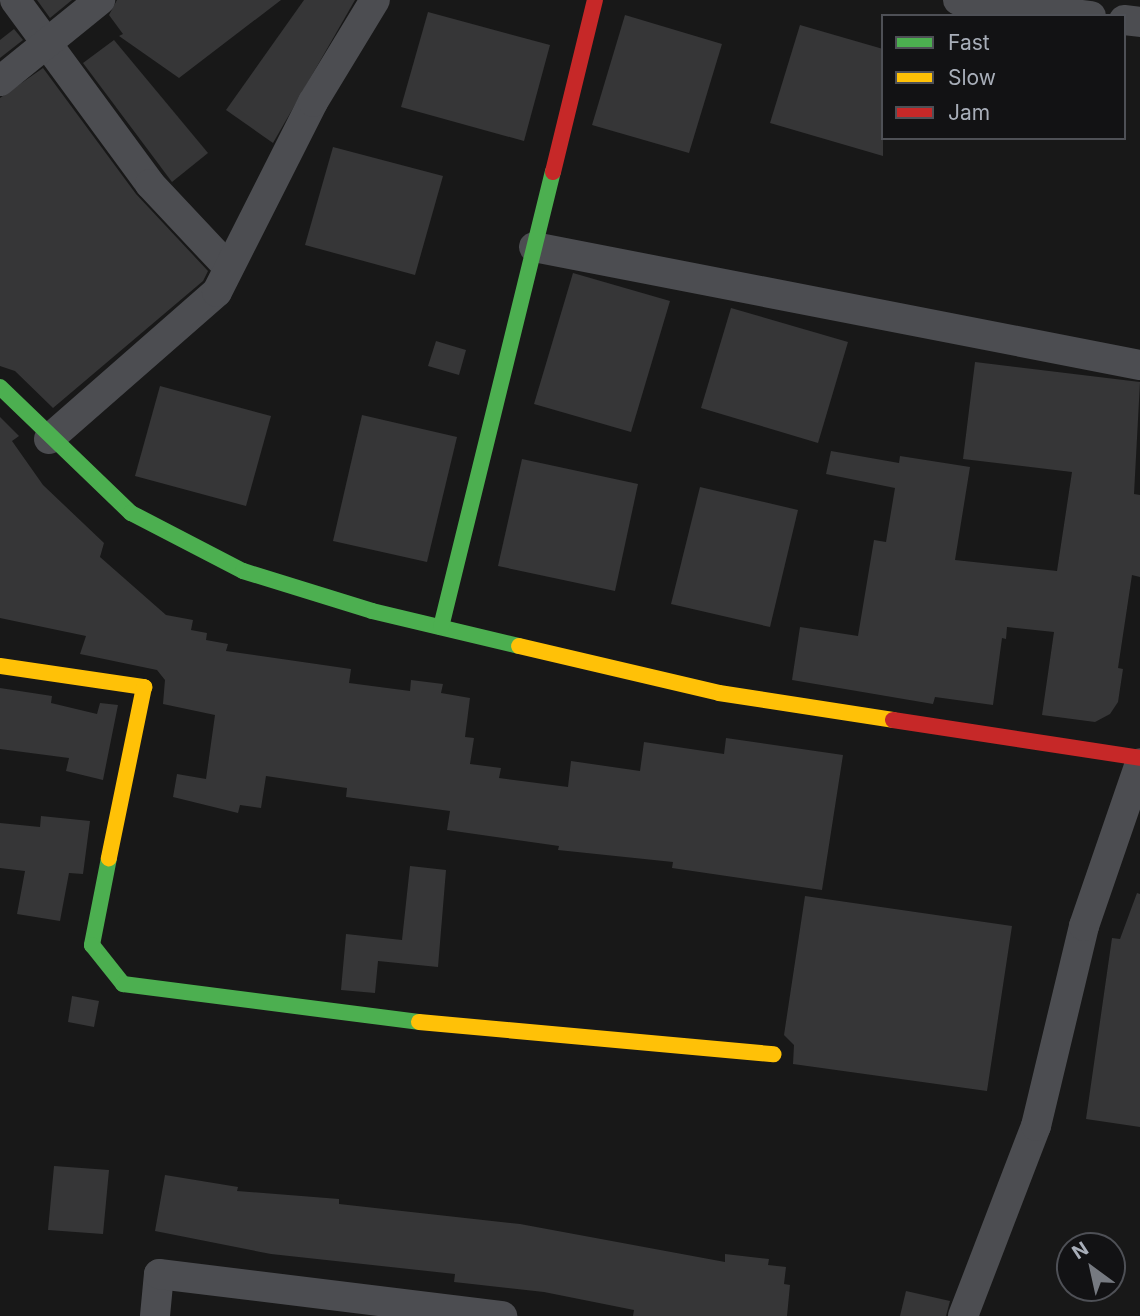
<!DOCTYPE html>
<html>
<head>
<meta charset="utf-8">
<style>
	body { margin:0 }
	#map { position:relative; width:1140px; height:1316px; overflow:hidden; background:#181818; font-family:Inter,sans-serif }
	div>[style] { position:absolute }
	.building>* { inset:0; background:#363637 }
	.street>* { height:30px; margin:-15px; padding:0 15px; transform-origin:15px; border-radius:15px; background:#4c4d51 }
	.fast>* { height:16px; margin:-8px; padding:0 8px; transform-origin:8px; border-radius:8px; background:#4caf50 }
	.slow>* { height:16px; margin:-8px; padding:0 8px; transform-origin:8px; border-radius:8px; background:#ffc107 }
	.jam>* { height:16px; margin:-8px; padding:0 8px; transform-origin:8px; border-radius:8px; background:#c62828 }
	span { translate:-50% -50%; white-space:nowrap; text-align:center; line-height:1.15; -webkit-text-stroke:7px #121214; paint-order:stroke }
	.legend { position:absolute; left:881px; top:14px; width:245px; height:126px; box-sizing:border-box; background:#121214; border:2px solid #4e5056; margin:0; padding:9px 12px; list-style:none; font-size:21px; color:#a8aeb9 }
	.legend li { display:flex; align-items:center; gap:14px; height:35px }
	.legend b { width:35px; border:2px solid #4e5056 }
	.north { position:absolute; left:1056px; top:1232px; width:70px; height:70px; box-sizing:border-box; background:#121214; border:2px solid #4e5056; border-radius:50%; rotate:327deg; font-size:19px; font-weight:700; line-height:28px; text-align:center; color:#a8aeb9 }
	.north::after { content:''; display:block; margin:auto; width:24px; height:32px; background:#767a81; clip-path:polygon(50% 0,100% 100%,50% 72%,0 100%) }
</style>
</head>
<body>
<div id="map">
	<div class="building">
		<div style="clip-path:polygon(37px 0,72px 0,50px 18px)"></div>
		<div style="clip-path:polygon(117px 0,281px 0,179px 78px,119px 36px,123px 34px,109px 15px)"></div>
		<div style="clip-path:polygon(304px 0,355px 0,273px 143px,226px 110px)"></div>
		<div style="clip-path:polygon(428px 12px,550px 45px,524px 141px,401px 107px)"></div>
		<div style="clip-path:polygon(625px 15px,722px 44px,689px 153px,592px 125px)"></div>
		<div style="clip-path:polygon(800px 25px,883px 49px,883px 156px,770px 123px)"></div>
		<div style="clip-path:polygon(14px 29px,23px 40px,0 58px,0 40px)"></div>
		<div style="clip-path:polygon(114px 40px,208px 153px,172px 182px,83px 63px)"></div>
		<div style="clip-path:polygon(43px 68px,136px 194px,208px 271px,203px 281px,53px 408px,15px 371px,0 366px,0 98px)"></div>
		<div style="clip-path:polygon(333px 147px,443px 176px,415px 275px,305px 245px)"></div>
		<div style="clip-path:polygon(573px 273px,670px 301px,631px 432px,534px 404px)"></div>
		<div style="clip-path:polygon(731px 308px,848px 342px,818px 443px,701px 408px)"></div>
		<div style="clip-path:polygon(436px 341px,466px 350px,459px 375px,428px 366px)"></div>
		<div style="clip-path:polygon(975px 362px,1140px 382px,1134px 494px,1140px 495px,1140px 577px,1132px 575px,1118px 668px,1123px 669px,1118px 702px,1110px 714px,1095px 722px,1042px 715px,1054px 632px,1007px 627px,1006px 639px,1002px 638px,993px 705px,935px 697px,933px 704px,792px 680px,800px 627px,858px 636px,874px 540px,886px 542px,895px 488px,826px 474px,831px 451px,899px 463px,900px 456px,970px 467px,955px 560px,1057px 571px,1072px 472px,963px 459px)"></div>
		<div style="clip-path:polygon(160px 386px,271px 416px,246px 506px,135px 476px)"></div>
		<div style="clip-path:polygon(362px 415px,457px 437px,427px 562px,333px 541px)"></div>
		<div style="clip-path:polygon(0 417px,19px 436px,12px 441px,43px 485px,104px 543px,100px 557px,166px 615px,193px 620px,191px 630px,207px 633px,206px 640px,228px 644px,226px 651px,351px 669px,349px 683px,410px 691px,411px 680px,443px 684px,441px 693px,470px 698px,465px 737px,474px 738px,470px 764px,501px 768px,499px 778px,568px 787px,571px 761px,640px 771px,644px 742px,724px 754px,726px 738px,843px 755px,822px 890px,672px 868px,673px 862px,558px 850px,559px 846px,447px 830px,450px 811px,346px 797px,347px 788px,266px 776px,261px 808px,240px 805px,238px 813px,173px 797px,177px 774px,206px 779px,215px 715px,163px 704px,165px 680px,157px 670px,80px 654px,86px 636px,0 618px)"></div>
		<div style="clip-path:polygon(522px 459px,638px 484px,615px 591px,498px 566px)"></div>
		<div style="clip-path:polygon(700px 487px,798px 510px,770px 627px,671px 604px)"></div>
		<div style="clip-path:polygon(0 688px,52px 696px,51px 703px,97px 714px,100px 703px,118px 705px,103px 780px,66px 771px,69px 758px,0 749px)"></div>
		<div style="clip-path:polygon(41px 816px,90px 821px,83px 874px,69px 873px,60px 921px,17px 914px,25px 871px,0 868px,0 823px,40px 827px)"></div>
		<div style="clip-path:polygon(410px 866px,446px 870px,438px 967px,378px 961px,375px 993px,341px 990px,346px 934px,402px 940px)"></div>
		<div style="clip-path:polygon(1137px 893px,1140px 894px,1140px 1127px,1086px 1119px,1112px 938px,1120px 939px)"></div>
		<div style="clip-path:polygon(805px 896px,1012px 926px,987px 1091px,793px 1064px,794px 1045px,784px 1035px)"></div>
		<div style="clip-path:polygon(72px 996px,99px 1001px,94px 1027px,68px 1022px)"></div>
		<div style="clip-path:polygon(54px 1166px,109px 1170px,103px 1234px,48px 1230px)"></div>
		<div style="clip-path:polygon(165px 1175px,238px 1187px,237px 1191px,339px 1199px,339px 1204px,520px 1224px,725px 1262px,725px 1254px,769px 1259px,768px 1265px,786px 1267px,784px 1284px,790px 1285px,787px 1316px,633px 1316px,634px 1310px,544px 1292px,454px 1282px,455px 1274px,271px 1254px,155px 1231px)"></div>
		<div style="clip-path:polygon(906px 1291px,950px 1301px,946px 1316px,900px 1316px)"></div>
	</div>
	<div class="street">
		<div style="left:15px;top:0;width:228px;rotate:53.7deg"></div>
		<div style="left:150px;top:184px;width:114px;rotate:46.8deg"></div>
		<div style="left:958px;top:0;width:134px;rotate:6.9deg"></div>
		<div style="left:1124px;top:20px;width:16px;rotate:7deg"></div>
		<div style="left:0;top:81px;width:129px;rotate:-39deg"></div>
		<div style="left:534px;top:247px;width:617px;rotate:11.02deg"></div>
		<div style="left:49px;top:439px;width:223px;rotate:-41.2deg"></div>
		<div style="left:217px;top:292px;width:213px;rotate:-63.2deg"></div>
		<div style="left:313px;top:102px;width:119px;rotate:-58.7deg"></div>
		<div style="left:155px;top:1316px;width:42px;rotate:-84.6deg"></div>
		<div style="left:159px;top:1274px;width:346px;rotate:7deg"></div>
		<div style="left:963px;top:1316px;width:204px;rotate:-69deg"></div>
		<div style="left:1036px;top:1126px;width:206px;rotate:-76.5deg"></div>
		<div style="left:1084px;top:926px;width:172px;rotate:-71deg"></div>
	</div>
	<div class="fast">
		<div style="left:0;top:387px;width:182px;rotate:43.9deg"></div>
		<div style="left:131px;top:513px;width:126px;rotate:27.4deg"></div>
		<div style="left:243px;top:571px;width:135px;rotate:17.2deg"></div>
		<div style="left:372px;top:611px;width:151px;rotate:13.4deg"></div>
		<div style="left:441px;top:627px;width:469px;rotate:-76.2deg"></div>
		<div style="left:109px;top:858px;width:89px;rotate:101.1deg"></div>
		<div style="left:92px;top:945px;width:50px;rotate:51.5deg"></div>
		<div style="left:123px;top:984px;width:298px;rotate:7.3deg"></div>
	</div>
	<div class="slow">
		<div style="left:519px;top:646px;width:205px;rotate:13.2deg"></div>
		<div style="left:719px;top:693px;width:176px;rotate:8.8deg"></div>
		<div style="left:0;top:666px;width:146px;rotate:8.3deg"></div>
		<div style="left:144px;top:687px;width:175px;rotate:101.6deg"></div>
		<div style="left:419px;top:1022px;width:356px;rotate:5.2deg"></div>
	</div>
	<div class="jam">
		<div style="left:553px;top:172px;width:177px;rotate:-76.3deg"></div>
		<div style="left:893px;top:720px;width:250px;rotate:8.7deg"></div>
	</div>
	<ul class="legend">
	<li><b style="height:9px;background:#4caf50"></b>Fast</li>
	<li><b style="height:9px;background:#ffc107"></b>Slow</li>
	<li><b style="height:9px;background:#c62828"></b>Jam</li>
	</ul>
	<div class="north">N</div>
</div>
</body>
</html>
